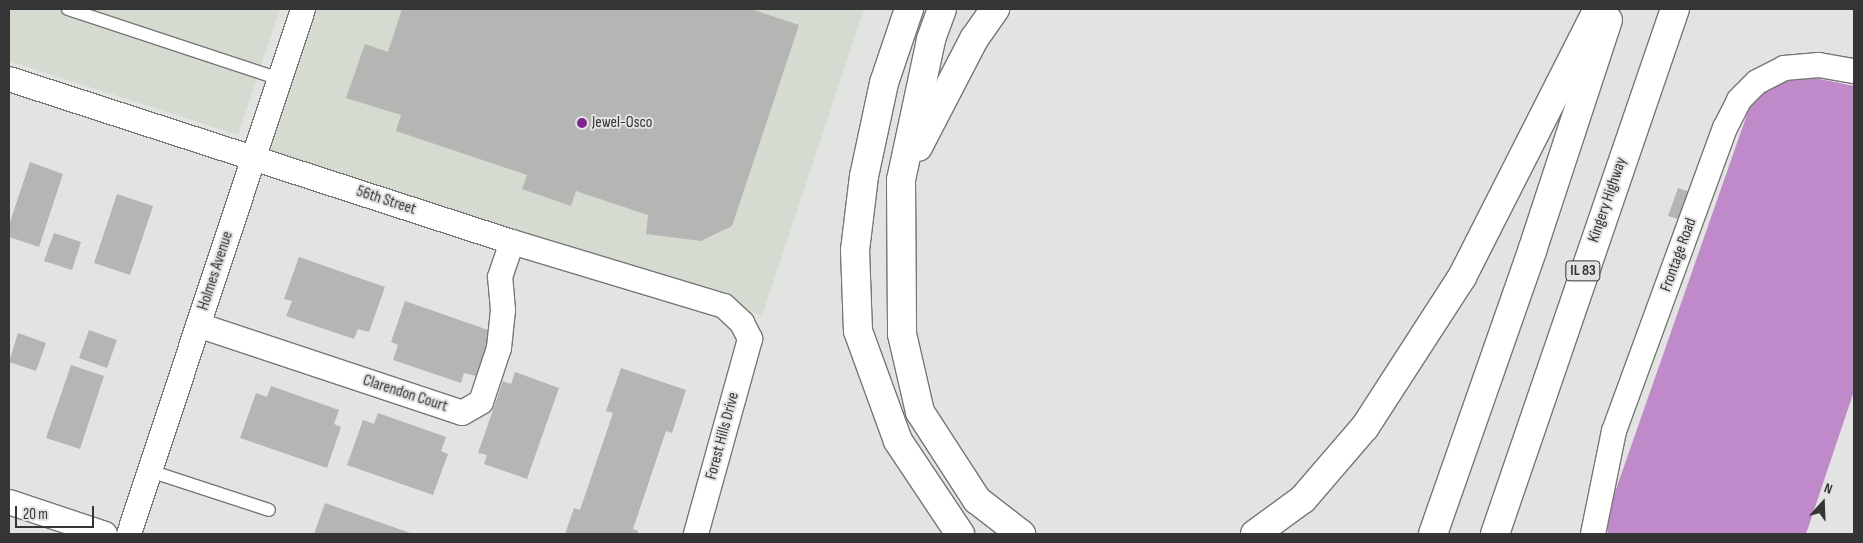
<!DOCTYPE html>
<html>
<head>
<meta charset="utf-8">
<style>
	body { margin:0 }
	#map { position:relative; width:1863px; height:543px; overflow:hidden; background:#e2e4e1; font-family:"Sofia Sans Condensed",sans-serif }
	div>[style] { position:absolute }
	.built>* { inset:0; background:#d6dbd1 }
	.forest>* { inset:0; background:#c08aca }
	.building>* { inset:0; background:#b5b6b3 }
	.roads { filter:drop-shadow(1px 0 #767775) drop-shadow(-1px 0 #767775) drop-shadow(0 1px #767775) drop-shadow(0 -1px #767775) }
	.service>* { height:12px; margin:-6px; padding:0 6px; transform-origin:6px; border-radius:6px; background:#fff }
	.minor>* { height:24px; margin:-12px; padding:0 12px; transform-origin:12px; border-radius:12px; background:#fff }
	.motorway>* { height:28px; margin:-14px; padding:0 14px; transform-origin:14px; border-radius:14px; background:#fff }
	.dots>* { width:14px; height:14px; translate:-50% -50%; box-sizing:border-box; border:2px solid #e2e4e1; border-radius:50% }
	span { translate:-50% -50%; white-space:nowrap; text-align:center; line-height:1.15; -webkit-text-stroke:4px #e2e4e1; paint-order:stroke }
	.shield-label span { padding:1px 4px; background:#e2e4e1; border:1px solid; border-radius:4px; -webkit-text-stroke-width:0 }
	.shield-label { font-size:15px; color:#343534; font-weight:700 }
	.poi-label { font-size:16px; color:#343534 }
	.left { translate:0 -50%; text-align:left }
	.street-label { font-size:16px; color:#343534 }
	.frame { position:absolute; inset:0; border:10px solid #343534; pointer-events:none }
	.north { position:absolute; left:1798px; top:478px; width:50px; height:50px; -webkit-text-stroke:4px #e2e4e1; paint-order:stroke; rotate:20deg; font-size:14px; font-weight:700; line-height:20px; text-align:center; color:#343534 }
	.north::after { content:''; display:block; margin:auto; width:18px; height:22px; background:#343534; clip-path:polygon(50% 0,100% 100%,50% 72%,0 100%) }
	.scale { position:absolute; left:15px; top:506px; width:79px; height:22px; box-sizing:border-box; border:2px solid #343534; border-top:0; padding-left:6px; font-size:15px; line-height:18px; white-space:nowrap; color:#343534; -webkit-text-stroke:4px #e2e4e1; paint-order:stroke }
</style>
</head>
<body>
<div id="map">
	<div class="built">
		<div style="clip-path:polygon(9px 9px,280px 9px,238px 135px,9px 61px)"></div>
		<div style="clip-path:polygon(310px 9px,864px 9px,762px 316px,262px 152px)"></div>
	</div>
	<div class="forest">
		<div style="clip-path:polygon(1815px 78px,1854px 86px,1854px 391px,1806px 534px,1608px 534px,1606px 518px,1751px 103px,1776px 82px)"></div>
	</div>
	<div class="building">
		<div style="clip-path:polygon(402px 9px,751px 9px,799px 25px,732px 226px,701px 241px,646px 234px,648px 215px,576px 191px,571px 206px,522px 189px,527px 175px,396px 131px,401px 115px,346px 98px,365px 44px,388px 52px)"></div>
		<div style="clip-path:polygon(30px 162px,63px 174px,39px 247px,9px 237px,9px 225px)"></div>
		<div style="clip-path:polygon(1678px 188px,1690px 192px,1681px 220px,1668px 216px)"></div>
		<div style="clip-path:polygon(117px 194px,153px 206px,130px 275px,94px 263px)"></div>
		<div style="clip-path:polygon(54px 233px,81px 242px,72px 270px,44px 261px)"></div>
		<div style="clip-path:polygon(299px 257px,385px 287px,369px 332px,358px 329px,354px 339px,286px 316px,292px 301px,284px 299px)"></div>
		<div style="clip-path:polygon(405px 301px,491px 331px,476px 376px,464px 373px,461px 383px,393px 360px,398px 345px,391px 342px)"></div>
		<div style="clip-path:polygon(89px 330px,117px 340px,107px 368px,79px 358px)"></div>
		<div style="clip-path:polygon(18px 333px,46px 343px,36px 371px,9px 362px)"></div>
		<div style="clip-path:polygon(71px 365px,104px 376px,80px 449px,46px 438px)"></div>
		<div style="clip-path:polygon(621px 368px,686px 390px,672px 433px,666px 431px,633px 529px,638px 531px,638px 534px,565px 534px,574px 508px,580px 510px,613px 413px,606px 411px)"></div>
		<div style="clip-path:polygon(515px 372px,559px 388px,527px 479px,484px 464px,487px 455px,478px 453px,503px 381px,511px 384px)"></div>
		<div style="clip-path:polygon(271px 386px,339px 410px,334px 424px,341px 427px,327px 468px,240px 438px,256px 393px,267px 397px)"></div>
		<div style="clip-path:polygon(378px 413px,446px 437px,441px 451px,448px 454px,433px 495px,347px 465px,363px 420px,374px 424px)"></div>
		<div style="clip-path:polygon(325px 503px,413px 534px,314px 534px)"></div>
	</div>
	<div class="roads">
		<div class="service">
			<div style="left:68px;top:9px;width:223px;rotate:18.3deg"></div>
			<div style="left:150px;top:471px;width:125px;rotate:18.1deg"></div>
		</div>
		<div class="minor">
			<div style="left:9px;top:79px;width:529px;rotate:17.96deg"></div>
			<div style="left:512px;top:242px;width:221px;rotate:16.8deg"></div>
			<div style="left:724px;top:306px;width:25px;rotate:43deg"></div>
			<div style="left:742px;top:323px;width:18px;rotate:63deg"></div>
			<div style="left:750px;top:339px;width:202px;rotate:105.5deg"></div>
			<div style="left:198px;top:325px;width:278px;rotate:18.4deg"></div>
			<div style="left:462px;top:413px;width:22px;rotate:-30deg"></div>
			<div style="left:481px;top:402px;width:57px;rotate:-71.6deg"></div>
			<div style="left:499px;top:348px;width:38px;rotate:-84deg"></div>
			<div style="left:503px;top:310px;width:33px;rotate:-95deg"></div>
			<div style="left:500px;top:277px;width:37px;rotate:-71deg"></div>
			<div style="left:9px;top:502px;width:101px;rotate:18.4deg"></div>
			<div style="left:129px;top:534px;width:553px;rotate:-71.66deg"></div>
			<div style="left:1593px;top:534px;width:105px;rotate:-78.5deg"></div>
			<div style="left:1614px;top:431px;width:323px;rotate:-69.9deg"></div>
			<div style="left:1725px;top:128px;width:31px;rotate:-63deg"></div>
			<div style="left:1739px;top:100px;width:25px;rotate:-45deg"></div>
			<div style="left:1757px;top:82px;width:30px;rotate:-27deg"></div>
			<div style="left:1784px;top:68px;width:35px;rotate:-5deg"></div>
			<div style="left:1819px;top:65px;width:36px;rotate:10deg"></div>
		</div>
		<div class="motorway">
			<div style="left:909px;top:9px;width:78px;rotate:108.7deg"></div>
			<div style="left:884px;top:83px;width:95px;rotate:102.1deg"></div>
			<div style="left:864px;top:176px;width:75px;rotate:96.9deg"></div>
			<div style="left:855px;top:250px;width:81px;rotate:87.9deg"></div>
			<div style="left:858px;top:331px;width:117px;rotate:70deg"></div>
			<div style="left:898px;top:441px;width:112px;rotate:56.3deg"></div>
			<div style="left:942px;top:9px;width:33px;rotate:110deg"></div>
			<div style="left:931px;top:40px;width:143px;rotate:102.1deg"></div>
			<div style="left:901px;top:180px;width:154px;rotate:89.6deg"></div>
			<div style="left:902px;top:334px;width:80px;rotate:77deg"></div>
			<div style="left:920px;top:412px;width:105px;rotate:57.1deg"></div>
			<div style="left:977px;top:500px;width:56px;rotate:37.7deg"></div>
			<div style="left:918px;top:147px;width:122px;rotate:-62.6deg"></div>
			<div style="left:974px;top:39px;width:37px;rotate:-55deg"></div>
			<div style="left:1255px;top:534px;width:59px;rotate:-36.1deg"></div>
			<div style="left:1303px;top:499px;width:95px;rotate:-49.3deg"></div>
			<div style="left:1365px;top:427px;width:179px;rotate:-57.1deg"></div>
			<div style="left:1462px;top:277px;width:301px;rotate:-63.1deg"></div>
			<div style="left:1433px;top:534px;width:300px;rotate:-70.7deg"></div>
			<div style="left:1532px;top:251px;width:243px;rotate:-71.8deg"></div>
			<div style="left:1495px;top:534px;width:555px;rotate:-71.08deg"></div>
		</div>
	</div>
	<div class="dots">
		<div style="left:582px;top:123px;background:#802490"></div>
	</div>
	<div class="shield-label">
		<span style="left:1583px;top:271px">IL 83</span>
	</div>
	<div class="poi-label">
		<span class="left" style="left:592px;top:123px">Jewel-Osco</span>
	</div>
	<div class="street-label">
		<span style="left:1608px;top:200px;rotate:-71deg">Kingery Highway</span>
		<span style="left:386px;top:201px;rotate:18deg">56th Street</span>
		<span style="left:1679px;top:255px;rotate:-70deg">Frontage Road</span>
		<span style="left:216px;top:271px;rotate:-72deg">Holmes Avenue</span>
		<span style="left:405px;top:394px;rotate:18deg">Clarendon Court</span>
		<span style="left:723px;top:436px;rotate:-75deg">Forest Hills Drive</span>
	</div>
	<div class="frame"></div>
	<div class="north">N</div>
	<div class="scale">20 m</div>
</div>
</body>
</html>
